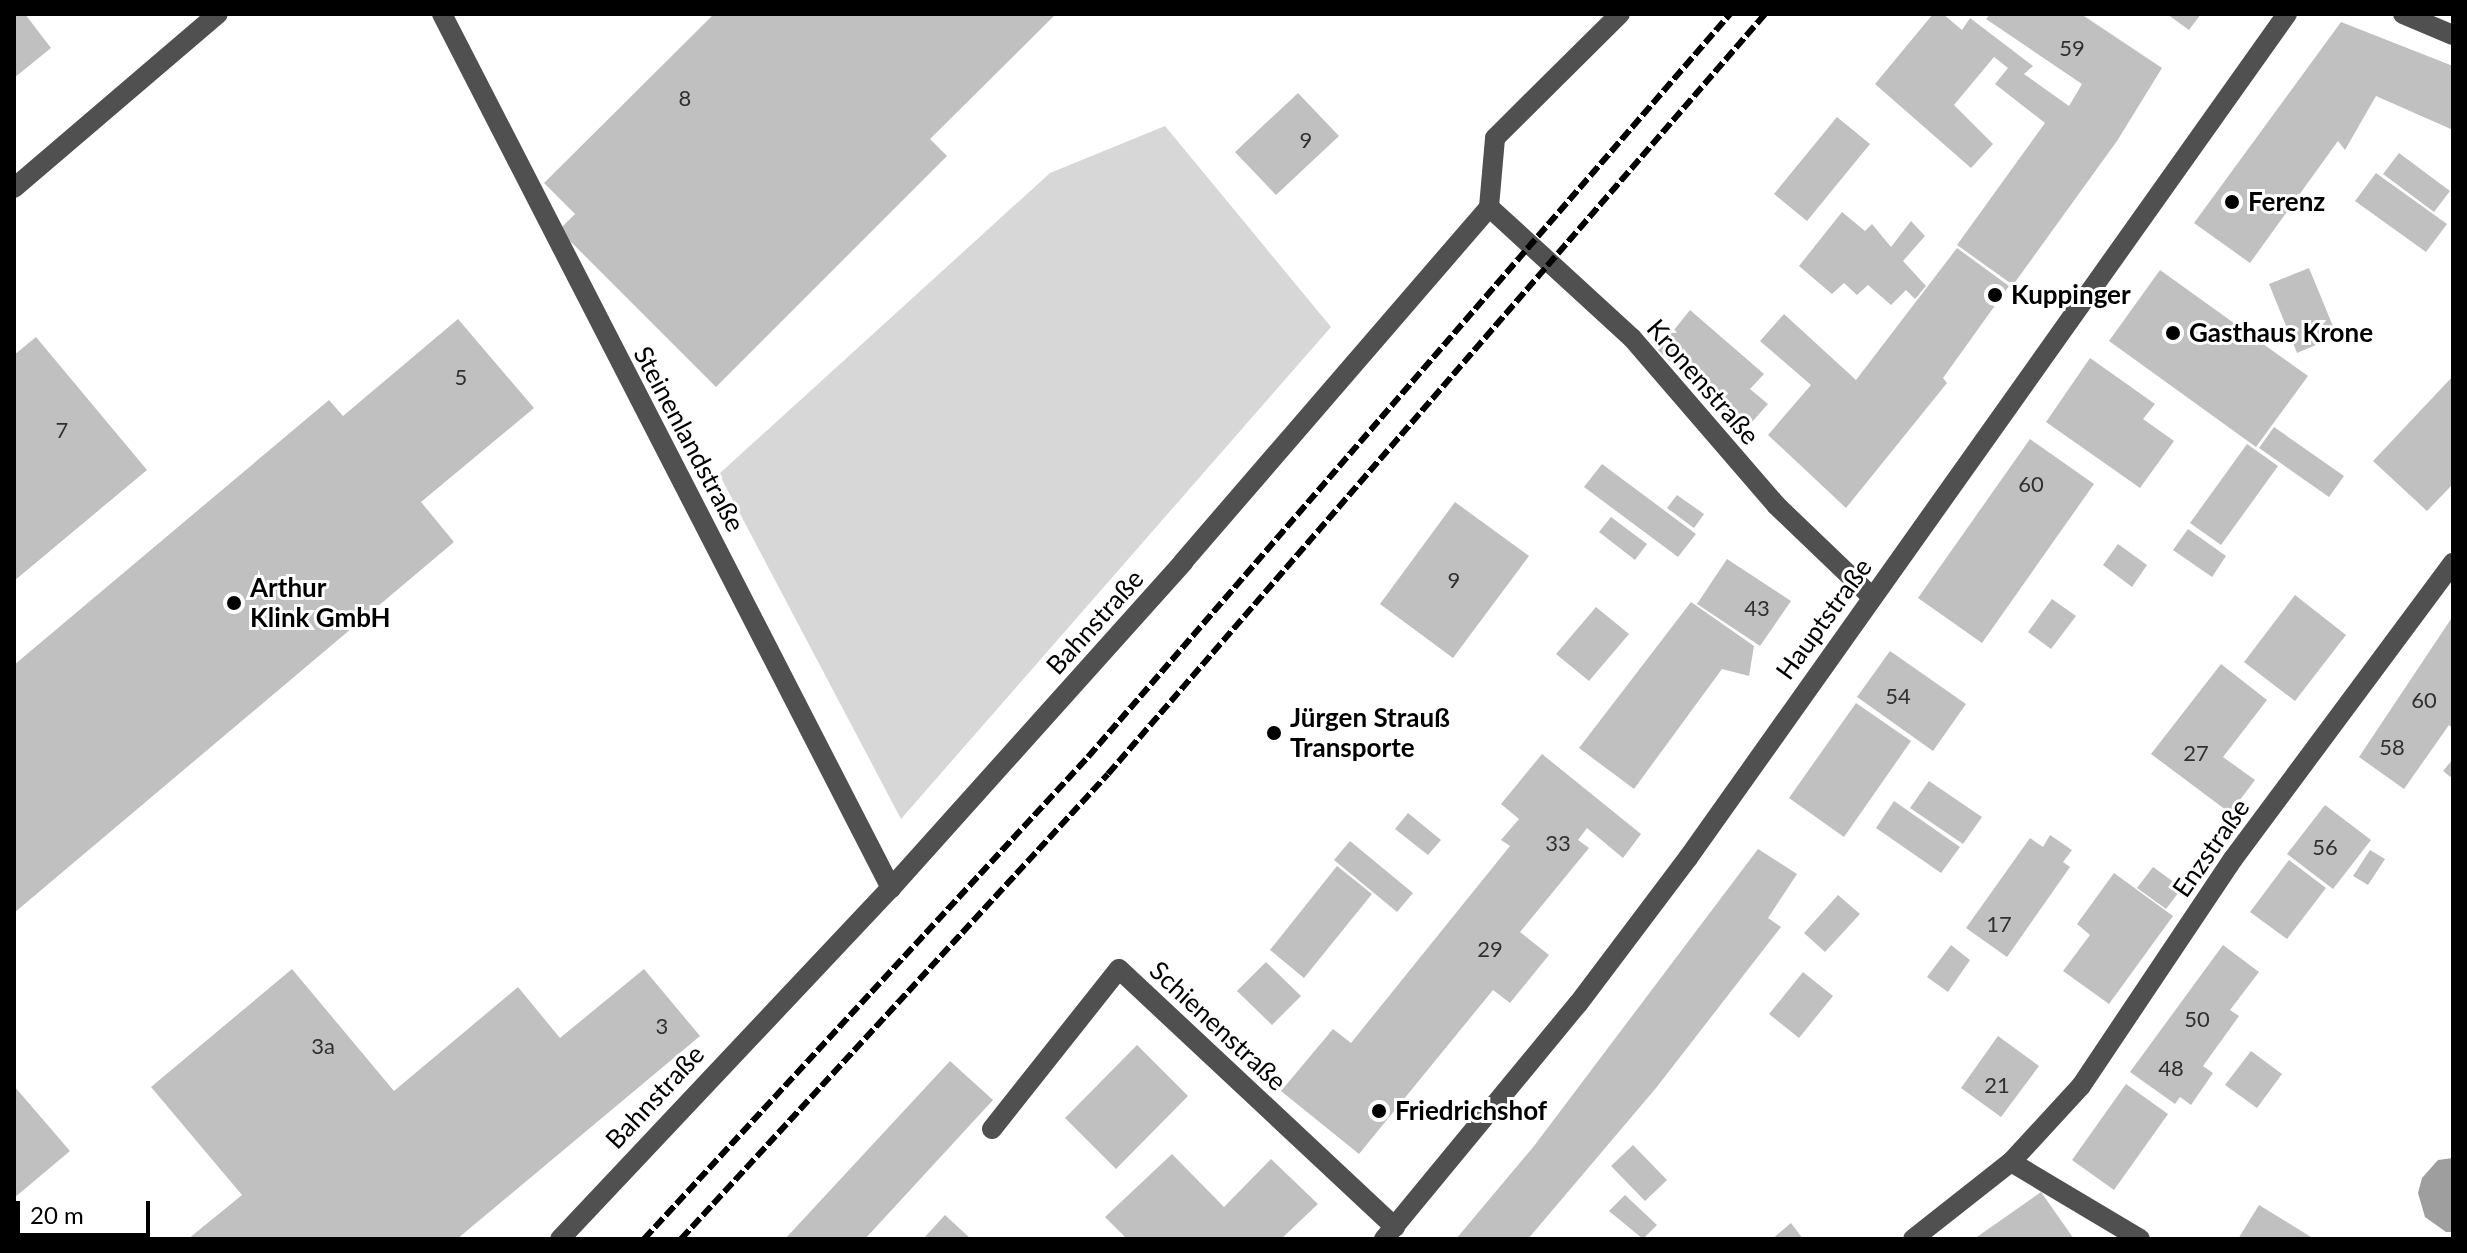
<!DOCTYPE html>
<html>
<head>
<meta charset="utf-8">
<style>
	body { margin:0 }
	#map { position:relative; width:2467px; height:1253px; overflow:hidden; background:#fff; font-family:Lato,sans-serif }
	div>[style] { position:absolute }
	.green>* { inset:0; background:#d7d7d7 }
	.water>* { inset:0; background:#9e9e9e }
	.building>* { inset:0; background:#c0c0c0 }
	.minor>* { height:20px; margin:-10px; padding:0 10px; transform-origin:10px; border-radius:10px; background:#505050 }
	.rail>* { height:6px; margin-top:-3px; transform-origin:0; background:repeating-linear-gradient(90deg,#000 0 12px,transparent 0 16px) }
	.dots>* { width:22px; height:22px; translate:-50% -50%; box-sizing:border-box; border:4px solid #fff; border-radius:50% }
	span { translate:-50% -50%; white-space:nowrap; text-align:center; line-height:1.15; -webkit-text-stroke:6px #fff; paint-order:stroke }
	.number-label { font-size:22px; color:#303030 }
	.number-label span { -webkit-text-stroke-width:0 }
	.poi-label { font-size:26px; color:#000; font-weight:700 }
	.left { translate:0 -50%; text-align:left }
	.street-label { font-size:26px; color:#000 }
	.frame { position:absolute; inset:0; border:16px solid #000; pointer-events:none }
	.scale { position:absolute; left:16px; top:1201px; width:134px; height:36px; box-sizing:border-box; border:4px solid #000; border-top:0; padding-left:10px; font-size:24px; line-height:28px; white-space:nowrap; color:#000; -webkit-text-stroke:6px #fff; paint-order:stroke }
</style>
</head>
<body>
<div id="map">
	<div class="green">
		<div style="clip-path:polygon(1165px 126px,1331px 327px,901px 819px,719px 474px,1050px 173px)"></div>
	</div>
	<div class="water">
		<div style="clip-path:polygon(2453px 1158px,2453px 1232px,2446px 1232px,2425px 1217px,2418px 1193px,2422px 1178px,2438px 1160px)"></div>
	</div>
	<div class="building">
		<div style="clip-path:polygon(14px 14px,25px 14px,51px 48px,14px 78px)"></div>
		<div style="clip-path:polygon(714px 14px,1056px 14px,930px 139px,947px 156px,716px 387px,559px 230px,575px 214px,544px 183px)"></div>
		<div style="clip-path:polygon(1933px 14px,1943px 14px,1962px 30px,1970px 18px,2033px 66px,2024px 74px,2069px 106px,2082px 84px,1986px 19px,1990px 14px,2081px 14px,2162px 68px,2117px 141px,2013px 285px,1957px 245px,2045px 123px,1995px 84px,2008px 68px,1994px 57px,1954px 105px,1993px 144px,1971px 168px,1875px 84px)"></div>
		<div style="clip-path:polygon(2167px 14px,2201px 14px,2189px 30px)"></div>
		<div style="clip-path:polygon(2341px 22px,2453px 66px,2453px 130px,2376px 96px,2345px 150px,2338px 141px,2250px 263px,2194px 223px)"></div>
		<div style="clip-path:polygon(1298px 93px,1339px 136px,1276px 195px,1235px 152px)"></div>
		<div style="clip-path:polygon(1837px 117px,1870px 144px,1807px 221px,1774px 194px)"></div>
		<div style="clip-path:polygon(2399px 153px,2450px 191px,2434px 212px,2383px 174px)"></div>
		<div style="clip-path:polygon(2376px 173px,2447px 224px,2426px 252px,2355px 201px)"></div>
		<div style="clip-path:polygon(1842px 212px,1865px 231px,1872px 224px,1891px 247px,1911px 221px,1925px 236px,1903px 261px,1926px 286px,1915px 299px,1906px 290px,1891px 305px,1868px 285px,1857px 295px,1844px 283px,1832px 294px,1799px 266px)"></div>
		<div style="clip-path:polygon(1957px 248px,2009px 286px,1943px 378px,1947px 383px,1846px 508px,1768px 435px,1811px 385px,1760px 341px,1784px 314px,1856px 380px)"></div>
		<div style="clip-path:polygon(2309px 268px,2337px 336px,2297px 353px,2269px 284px)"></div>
		<div style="clip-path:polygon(2160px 270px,2308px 376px,2256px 447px,2109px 341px)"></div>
		<div style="clip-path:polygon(1690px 310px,1764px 374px,1750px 389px,1768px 404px,1743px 432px,1658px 350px)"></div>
		<div style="clip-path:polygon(458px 319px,534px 408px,421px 502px,454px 542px,14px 913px,14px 665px,329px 400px,343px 416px)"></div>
		<div style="clip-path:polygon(36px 337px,147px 470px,14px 581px,14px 355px)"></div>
		<div style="clip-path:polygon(2090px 358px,2155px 404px,2143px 419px,2174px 441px,2140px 488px,2046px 422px)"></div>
		<div style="clip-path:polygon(2453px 376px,2453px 484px,2427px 511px,2373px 461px)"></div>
		<div style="clip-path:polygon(2274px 427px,2344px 476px,2329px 497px,2259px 448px)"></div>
		<div style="clip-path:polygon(2030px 439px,2094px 484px,1982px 643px,1918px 598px)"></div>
		<div style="clip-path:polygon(2247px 444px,2278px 466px,2221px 545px,2190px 523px)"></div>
		<div style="clip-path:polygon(1602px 464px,1696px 534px,1678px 557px,1584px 487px)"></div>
		<div style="clip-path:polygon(1677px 495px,1704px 514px,1694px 528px,1667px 508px)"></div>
		<div style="clip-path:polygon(1455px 502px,1529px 556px,1453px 658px,1380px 604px)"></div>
		<div style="clip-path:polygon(1611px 517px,1647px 544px,1635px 560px,1599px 532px)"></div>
		<div style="clip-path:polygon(2188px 529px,2226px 556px,2212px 577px,2173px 550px)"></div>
		<div style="clip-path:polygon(2118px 544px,2147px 565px,2132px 587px,2103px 565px)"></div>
		<div style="clip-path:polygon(1727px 559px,1791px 601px,1760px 646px,1697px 604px)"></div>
		<div style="clip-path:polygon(2295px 595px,2346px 635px,2295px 701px,2244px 662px)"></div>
		<div style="clip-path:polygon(2052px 599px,2076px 616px,2051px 649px,2028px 632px)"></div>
		<div style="clip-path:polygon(1691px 602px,1754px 646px,1749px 676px,1722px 669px,1634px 789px,1579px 748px)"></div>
		<div style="clip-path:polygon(1596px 607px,1629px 634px,1589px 681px,1556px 654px)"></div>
		<div style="clip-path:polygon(2453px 616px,2453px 729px,2449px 725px,2404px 789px,2359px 757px)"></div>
		<div style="clip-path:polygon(1890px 651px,1966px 704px,1933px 751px,1857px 697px)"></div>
		<div style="clip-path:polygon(2221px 664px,2267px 700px,2223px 757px,2255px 780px,2230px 813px,2151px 754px)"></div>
		<div style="clip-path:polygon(1856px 703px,1911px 741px,1844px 837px,1789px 798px)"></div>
		<div style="clip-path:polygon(1542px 754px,1641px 834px,1623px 858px,1587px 828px,1578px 840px,1589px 848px,1520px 932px,1549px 955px,1510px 1003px,1493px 990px,1359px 1154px,1281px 1091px,1333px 1029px,1351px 1043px,1510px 846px,1501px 840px,1519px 819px,1501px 804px)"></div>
		<div style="clip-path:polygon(2453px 759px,2453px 779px,2443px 771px)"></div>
		<div style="clip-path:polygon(1929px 781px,1982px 817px,1963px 844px,1910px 808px)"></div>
		<div style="clip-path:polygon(1894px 801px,1960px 847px,1941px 873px,1876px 828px)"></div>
		<div style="clip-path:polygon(2325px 805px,2371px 840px,2333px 889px,2287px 854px)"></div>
		<div style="clip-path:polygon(1408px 813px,1441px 840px,1428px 855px,1395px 829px)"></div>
		<div style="clip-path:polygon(2050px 835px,2072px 850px,2063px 862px,2070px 867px,2007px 957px,1966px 928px,2030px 838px,2043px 847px)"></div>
		<div style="clip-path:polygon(1350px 841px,1413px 893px,1397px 912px,1334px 860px)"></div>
		<div style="clip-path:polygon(1758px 849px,1797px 874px,1768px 918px,1781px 927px,1656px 1088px,1528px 1239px,1456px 1239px,1534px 1146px)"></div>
		<div style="clip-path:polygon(2370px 850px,2385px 859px,2368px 885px,2353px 876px)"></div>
		<div style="clip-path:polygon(2289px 860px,2326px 888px,2287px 939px,2250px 912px)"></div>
		<div style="clip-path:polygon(1337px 866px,1372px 894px,1304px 978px,1270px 950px)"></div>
		<div style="clip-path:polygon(2153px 867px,2182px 888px,2166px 909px,2137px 888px)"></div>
		<div style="clip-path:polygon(2114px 873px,2173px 916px,2109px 1004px,2063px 971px,2090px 935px,2077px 924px)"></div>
		<div style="clip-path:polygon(1838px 895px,1860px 914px,1825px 952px,1804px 933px)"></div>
		<div style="clip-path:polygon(1951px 945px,1970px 960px,1948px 992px,1927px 977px)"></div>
		<div style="clip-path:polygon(2223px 945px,2259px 972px,2230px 1010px,2239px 1016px,2203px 1066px,2213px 1073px,2191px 1105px,2180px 1097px,2175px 1104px,2130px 1072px)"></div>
		<div style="clip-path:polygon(1266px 962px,1301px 996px,1272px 1025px,1237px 991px)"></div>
		<div style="clip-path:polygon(292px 969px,394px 1091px,518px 987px,560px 1038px,644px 969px,700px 1036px,457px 1239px,188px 1239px,242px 1195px,151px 1087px)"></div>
		<div style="clip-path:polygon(1803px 972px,1833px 996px,1799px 1038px,1769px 1014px)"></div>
		<div style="clip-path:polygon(1998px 1036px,2039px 1066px,2001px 1117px,1961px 1088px)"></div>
		<div style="clip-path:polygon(1137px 1045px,1188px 1096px,1116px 1169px,1065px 1118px)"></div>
		<div style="clip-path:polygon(2251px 1051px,2282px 1074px,2257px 1108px,2225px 1085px)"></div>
		<div style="clip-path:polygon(950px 1061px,993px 1100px,865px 1239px,785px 1239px)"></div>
		<div style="clip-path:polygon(2126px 1084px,2168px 1114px,2114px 1190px,2072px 1160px)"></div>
		<div style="clip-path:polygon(14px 1086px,70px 1151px,14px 1198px)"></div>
		<div style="clip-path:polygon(1633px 1145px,1667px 1180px,1645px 1201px,1611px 1166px)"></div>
		<div style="clip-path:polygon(1172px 1154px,1224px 1207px,1271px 1159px,1318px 1204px,1281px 1239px,1127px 1239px,1105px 1217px)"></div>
		<div style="clip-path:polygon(2041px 1192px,2074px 1239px,1974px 1239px)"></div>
		<div style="clip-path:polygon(1625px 1195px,1657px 1225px,1643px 1239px,1609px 1211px)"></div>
		<div style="clip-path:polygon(2259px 1205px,2311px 1237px,2309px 1239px,2238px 1239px)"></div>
		<div style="clip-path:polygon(945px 1215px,971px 1239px,923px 1239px)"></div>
		<div style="clip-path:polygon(1791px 1223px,1803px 1239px,1772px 1239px)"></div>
	</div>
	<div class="minor">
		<div style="left:442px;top:14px;width:983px;rotate:62.81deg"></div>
		<div style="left:2403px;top:14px;width:54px;rotate:22.8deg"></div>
		<div style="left:14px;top:188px;width:268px;rotate:-40.5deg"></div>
		<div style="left:1489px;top:207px;width:194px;rotate:42.5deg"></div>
		<div style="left:1632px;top:338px;width:221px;rotate:49.2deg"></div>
		<div style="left:1776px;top:505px;width:133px;rotate:43.8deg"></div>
		<div style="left:992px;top:1129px;width:204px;rotate:-51.6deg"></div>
		<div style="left:1119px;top:969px;width:378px;rotate:43.1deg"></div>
		<div style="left:2011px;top:1162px;width:150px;rotate:30.8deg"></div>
		<div style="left:560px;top:1239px;width:482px;rotate:-46.7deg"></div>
		<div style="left:891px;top:888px;width:438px;rotate:-48.1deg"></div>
		<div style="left:1183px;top:562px;width:469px;rotate:-49.2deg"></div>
		<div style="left:1489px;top:207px;width:69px;rotate:-85deg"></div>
		<div style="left:1495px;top:138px;width:176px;rotate:-44.8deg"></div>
		<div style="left:1384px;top:1239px;width:305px;rotate:-50.5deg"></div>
		<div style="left:1578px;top:1004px;width:183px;rotate:-53deg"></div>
		<div style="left:1688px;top:858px;width:1035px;rotate:-54.64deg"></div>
		<div style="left:1913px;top:1239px;width:125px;rotate:-38.2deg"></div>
		<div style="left:2011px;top:1162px;width:103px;rotate:-47.4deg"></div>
		<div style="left:2081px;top:1086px;width:273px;rotate:-56.2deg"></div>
		<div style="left:2233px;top:859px;width:369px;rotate:-53.4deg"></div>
	</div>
	<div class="rail">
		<div style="left:644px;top:1239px;width:655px;rotate:-47.35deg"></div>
		<div style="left:1088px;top:757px;width:982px;rotate:-49.17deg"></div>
		<div style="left:681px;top:1239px;width:631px;rotate:-47.44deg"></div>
		<div style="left:1108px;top:774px;width:1005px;rotate:-49.16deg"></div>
	</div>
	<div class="dots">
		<div style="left:2232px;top:202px;background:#000"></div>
		<div style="left:1995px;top:295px;background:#000"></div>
		<div style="left:2173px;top:333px;background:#000"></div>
		<div style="left:234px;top:603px;background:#000"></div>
		<div style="left:1274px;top:733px;background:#000"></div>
		<div style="left:1379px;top:1111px;background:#000"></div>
	</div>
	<div class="number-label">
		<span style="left:2072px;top:48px">59</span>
		<span style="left:685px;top:98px">8</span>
		<span style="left:1306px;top:140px">9</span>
		<span style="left:461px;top:377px">5</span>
		<span style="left:62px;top:430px">7</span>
		<span style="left:2031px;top:484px">60</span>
		<span style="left:1454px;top:580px">9</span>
		<span style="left:1757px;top:608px">43</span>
		<span style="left:1898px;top:696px">54</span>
		<span style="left:2424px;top:700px">60</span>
		<span style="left:2392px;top:747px">58</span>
		<span style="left:2196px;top:753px">27</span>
		<span style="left:1558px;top:843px">33</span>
		<span style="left:2325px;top:847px">56</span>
		<span style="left:1999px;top:924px">17</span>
		<span style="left:1490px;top:949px">29</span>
		<span style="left:2197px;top:1019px">50</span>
		<span style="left:662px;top:1026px">3</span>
		<span style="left:323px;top:1046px">3a</span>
		<span style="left:2171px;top:1068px">48</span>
		<span style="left:1997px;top:1085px">21</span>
	</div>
	<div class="poi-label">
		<span class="left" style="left:2248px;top:202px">Ferenz</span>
		<span class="left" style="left:2011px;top:295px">Kuppinger</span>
		<span class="left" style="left:2189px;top:333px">Gasthaus Krone</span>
		<span class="left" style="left:250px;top:603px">Arthur<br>Klink GmbH</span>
		<span class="left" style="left:1290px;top:733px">Jürgen Strauß<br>Transporte</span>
		<span class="left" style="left:1395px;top:1111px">Friedrichshof</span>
	</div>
	<div class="street-label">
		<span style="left:1703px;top:382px;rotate:49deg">Kronenstraße</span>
		<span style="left:689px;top:439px;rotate:62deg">Steinenlandstraße</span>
		<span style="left:1824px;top:619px;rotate:-54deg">Hauptstraße</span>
		<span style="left:1095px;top:622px;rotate:-48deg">Bahnstraße</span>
		<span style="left:2211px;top:848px;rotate:-55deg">Enzstraße</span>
		<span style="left:1218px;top:1026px;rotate:43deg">Schienenstraße</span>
		<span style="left:655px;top:1097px;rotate:-47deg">Bahnstraße</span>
	</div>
	<div class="frame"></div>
	<div class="scale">20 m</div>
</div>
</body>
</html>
